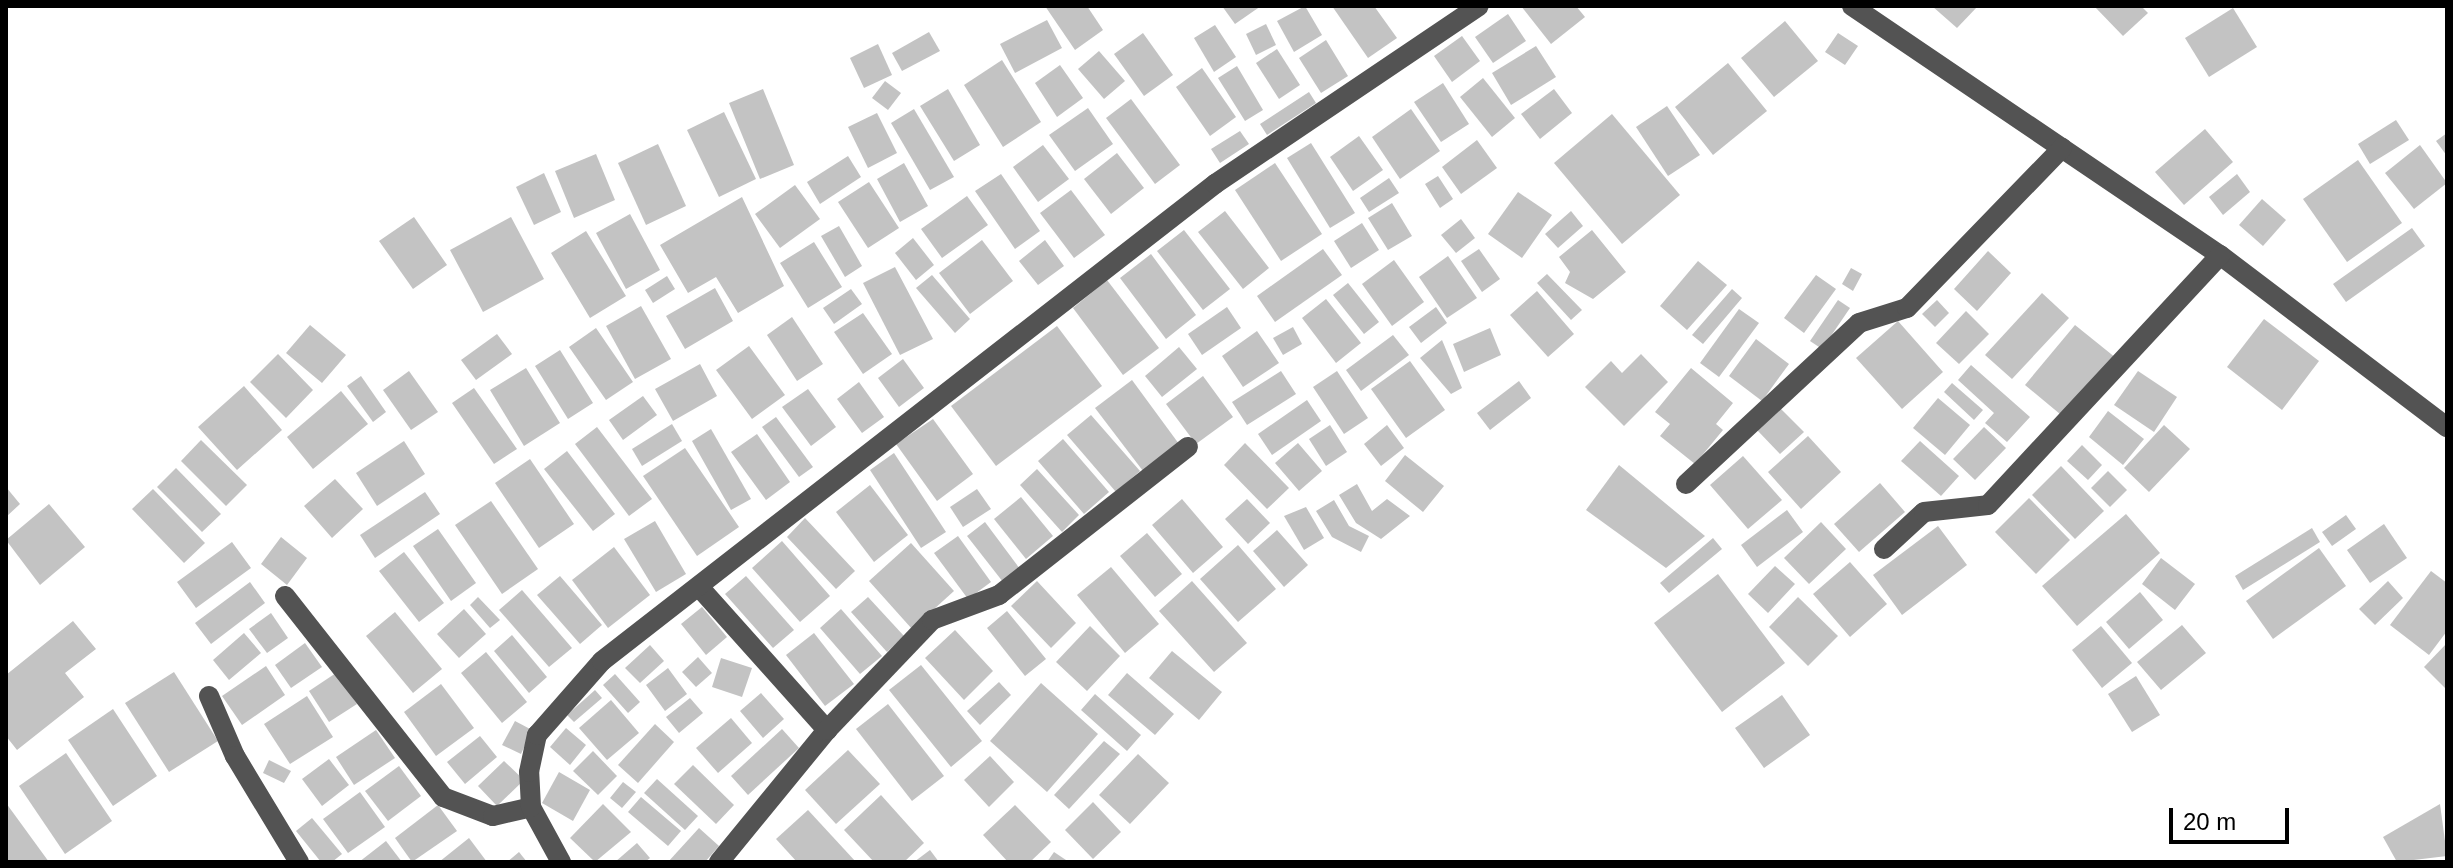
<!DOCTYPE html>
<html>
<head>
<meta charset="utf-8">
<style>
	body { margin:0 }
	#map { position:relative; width:2453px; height:868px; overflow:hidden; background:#fff; font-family:Arial,sans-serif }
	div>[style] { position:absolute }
	.building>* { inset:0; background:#c3c3c3 }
	.minor>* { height:20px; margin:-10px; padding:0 10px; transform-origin:10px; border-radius:10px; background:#535353 }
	span { translate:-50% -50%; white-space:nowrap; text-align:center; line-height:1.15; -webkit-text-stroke:7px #fff; paint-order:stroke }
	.frame { position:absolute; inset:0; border:8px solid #000; pointer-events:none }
	.scale { position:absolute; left:2169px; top:808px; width:120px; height:36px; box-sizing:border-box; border:4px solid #000; border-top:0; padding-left:10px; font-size:24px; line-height:28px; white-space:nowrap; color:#000; -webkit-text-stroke:6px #fff; paint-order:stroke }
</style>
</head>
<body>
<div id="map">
	<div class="building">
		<div style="clip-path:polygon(1045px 6px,1087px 6px,1103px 30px,1075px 50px)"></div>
		<div style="clip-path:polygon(1222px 6px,1261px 6px,1235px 24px)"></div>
		<div style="clip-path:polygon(1305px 6px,1322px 35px,1294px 52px,1277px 21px)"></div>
		<div style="clip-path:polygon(1332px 6px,1374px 6px,1397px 38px,1368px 58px)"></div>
		<div style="clip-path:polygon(1521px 6px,1576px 6px,1585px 17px,1551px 44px)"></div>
		<div style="clip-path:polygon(1932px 6px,1978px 6px,1957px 28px)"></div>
		<div style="clip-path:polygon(2094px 6px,2141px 6px,2148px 13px,2123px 36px)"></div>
		<div style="clip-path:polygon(2233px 8px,2257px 47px,2209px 77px,2185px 38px)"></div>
		<div style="clip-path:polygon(1508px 14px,1526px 41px,1493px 63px,1475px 37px)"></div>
		<div style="clip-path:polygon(1047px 20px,1062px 48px,1015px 73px,1000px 44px)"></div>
		<div style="clip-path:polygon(1785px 21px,1818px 61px,1774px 97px,1741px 58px)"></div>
		<div style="clip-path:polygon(1266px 24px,1276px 45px,1256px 55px,1246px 34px)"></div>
		<div style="clip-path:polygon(1215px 25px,1236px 57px,1214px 72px,1194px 38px)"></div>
		<div style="clip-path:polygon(929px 32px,940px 51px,902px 71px,892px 53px)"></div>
		<div style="clip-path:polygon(1143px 33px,1173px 75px,1144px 96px,1114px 54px)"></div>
		<div style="clip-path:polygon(1838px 33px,1858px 46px,1845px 65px,1825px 52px)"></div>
		<div style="clip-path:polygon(1462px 36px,1480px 61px,1452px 82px,1434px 56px)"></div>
		<div style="clip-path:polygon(1326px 40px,1348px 76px,1321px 93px,1299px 58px)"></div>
		<div style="clip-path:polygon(878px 44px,892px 75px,864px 88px,850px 58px)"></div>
		<div style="clip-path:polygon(1536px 46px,1556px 77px,1511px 105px,1492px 73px)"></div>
		<div style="clip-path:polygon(1277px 49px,1300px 85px,1279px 99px,1256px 63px)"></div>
		<div style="clip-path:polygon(1099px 51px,1125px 81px,1104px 99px,1078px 69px)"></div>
		<div style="clip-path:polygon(1002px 60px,1041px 122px,1003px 147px,964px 85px)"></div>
		<div style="clip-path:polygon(1728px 63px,1767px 111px,1713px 155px,1675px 107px)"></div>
		<div style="clip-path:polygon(1060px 65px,1083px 98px,1057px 117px,1035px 83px)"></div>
		<div style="clip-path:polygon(1237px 66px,1263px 110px,1245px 121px,1218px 78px)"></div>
		<div style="clip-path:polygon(1202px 68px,1236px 117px,1210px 136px,1176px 87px)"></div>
		<div style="clip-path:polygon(1483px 78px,1515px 118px,1492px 137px,1460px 97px)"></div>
		<div style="clip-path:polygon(885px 81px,901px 93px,888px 110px,872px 98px)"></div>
		<div style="clip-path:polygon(1443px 83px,1469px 124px,1441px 142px,1414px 102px)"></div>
		<div style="clip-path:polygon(763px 89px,794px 165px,760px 179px,729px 103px)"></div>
		<div style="clip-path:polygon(948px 89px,980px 145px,954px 161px,920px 106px)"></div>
		<div style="clip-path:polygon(1554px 89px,1572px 113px,1540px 139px,1521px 114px)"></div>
		<div style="clip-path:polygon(1309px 92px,1316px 103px,1267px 135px,1260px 124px)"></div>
		<div style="clip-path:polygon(1131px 99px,1180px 165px,1155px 184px,1106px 118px)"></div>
		<div style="clip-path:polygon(1667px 106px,1700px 155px,1668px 176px,1636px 127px)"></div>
		<div style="clip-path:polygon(1088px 108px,1113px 144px,1075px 171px,1049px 135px)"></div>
		<div style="clip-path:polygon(914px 109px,954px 177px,930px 190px,891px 123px)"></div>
		<div style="clip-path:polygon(1411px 109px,1440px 151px,1400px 179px,1372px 137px)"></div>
		<div style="clip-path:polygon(724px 112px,756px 179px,719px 197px,687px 130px)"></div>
		<div style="clip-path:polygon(877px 113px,897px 153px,868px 168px,848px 127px)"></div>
		<div style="clip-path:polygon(1612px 114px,1680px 195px,1622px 244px,1554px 163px)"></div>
		<div style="clip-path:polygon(2396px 120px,2409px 140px,2370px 164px,2358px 144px)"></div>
		<div style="clip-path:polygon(2205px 129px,2233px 162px,2184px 205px,2155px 172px)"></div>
		<div style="clip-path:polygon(1240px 131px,1249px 144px,1220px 163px,1211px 149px)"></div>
		<div style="clip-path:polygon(2447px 133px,2447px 156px,2436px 141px)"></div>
		<div style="clip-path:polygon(1359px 136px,1383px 170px,1353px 191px,1330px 157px)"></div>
		<div style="clip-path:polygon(1477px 140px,1497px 168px,1461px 194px,1442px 167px)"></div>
		<div style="clip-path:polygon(1311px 143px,1355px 213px,1330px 228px,1287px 158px)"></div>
		<div style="clip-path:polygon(658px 144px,686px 206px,646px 225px,618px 163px)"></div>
		<div style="clip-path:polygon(1043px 145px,1069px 179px,1038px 202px,1013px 167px)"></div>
		<div style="clip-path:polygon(2420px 145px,2447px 183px,2414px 209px,2385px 173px)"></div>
		<div style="clip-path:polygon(1117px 153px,1144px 188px,1111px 214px,1084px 179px)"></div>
		<div style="clip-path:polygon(596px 154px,615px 200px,574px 218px,555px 171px)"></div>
		<div style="clip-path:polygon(848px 156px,861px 177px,820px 204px,807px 182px)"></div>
		<div style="clip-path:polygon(2358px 160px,2402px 223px,2347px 262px,2303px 199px)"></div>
		<div style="clip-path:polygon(904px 163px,928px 206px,900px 222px,877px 179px)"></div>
		<div style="clip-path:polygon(1275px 163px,1322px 234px,1281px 261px,1235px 190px)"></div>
		<div style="clip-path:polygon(544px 173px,561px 212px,534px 225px,516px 187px)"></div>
		<div style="clip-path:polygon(1001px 174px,1040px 231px,1015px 249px,975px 191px)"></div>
		<div style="clip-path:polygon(2237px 174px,2250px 192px,2223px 215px,2209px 197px)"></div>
		<div style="clip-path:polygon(1438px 176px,1453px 199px,1440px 208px,1425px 184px)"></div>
		<div style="clip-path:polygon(1389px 178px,1399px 193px,1369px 212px,1360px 198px)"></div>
		<div style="clip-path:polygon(869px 182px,899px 228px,868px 248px,838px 202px)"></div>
		<div style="clip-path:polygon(795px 185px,820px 219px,780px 248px,755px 214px)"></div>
		<div style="clip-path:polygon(1071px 190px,1105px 235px,1074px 258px,1040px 213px)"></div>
		<div style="clip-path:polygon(1518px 192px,1552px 215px,1522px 258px,1488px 234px)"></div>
		<div style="clip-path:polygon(967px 196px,988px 225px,942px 258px,921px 229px)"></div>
		<div style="clip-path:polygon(742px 197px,784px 286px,738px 313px,716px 277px,688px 293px,660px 245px)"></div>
		<div style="clip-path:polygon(2262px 199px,2286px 220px,2263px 246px,2239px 225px)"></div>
		<div style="clip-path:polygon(1392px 203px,1412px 236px,1388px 250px,1368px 218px)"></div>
		<div style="clip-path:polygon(1225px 211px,1269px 268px,1243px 289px,1198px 232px)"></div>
		<div style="clip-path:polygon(1571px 211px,1583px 226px,1558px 248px,1545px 234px)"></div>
		<div style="clip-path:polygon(630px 214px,660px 270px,626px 289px,596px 233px)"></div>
		<div style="clip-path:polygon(414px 217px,447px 265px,413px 289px,379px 241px)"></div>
		<div style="clip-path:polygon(511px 217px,544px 279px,483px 312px,450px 250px)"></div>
		<div style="clip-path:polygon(1461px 219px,1475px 238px,1456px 253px,1441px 235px)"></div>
		<div style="clip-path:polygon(1362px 223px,1379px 250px,1351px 268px,1334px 241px)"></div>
		<div style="clip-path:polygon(839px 226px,862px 266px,845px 277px,821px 236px)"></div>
		<div style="clip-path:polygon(2412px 228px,2425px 246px,2346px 302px,2333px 284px)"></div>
		<div style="clip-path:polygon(1184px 230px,1230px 289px,1203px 310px,1157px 251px)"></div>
		<div style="clip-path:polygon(1592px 230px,1626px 272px,1593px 299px,1565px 283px,1570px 272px,1559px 257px)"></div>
		<div style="clip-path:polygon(586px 231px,626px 296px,590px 318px,551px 253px)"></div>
		<div style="clip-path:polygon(913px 238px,934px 265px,916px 280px,895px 253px)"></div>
		<div style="clip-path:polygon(982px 240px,1013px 281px,970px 314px,939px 273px)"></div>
		<div style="clip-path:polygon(1045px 240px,1064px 266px,1038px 285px,1019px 261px)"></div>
		<div style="clip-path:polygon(814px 242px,842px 287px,808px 308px,780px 263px)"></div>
		<div style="clip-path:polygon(1323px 249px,1342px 275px,1275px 322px,1257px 296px)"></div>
		<div style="clip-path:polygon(1479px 249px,1500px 279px,1482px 292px,1461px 261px)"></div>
		<div style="clip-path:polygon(1988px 251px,2011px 273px,1977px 311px,1954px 289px)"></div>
		<div style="clip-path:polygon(1151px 254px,1196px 315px,1166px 339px,1120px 278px)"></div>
		<div style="clip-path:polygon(1448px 256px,1477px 298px,1447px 318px,1419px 277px)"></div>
		<div style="clip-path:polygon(1394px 260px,1424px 302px,1392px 326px,1362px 284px)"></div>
		<div style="clip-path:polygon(1698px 261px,1727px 285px,1687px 330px,1660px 306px)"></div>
		<div style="clip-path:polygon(895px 267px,933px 339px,900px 355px,863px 283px)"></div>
		<div style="clip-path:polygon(1851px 268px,1862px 274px,1853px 291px,1842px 284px)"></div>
		<div style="clip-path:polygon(1547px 274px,1582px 310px,1571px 320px,1537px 283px)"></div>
		<div style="clip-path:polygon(932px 275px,970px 319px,955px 333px,916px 288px)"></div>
		<div style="clip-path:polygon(1816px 275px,1836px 289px,1804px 333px,1784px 318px)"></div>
		<div style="clip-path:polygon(667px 276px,675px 289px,653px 303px,645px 290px)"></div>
		<div style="clip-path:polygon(1107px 280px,1159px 348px,1123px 375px,1073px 308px)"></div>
		<div style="clip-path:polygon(1348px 283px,1379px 322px,1364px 334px,1333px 295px)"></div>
		<div style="clip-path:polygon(715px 288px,733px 321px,685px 349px,666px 316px)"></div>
		<div style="clip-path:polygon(851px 289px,862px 304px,834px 324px,823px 308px)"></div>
		<div style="clip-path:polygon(1732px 289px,1742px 298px,1703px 344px,1692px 335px)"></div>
		<div style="clip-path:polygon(1537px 291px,1574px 334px,1548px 357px,1510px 315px)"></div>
		<div style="clip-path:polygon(2042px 293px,2069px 318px,2012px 379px,1985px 355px)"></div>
		<div style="clip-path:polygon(1326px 299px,1361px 343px,1336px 363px,1302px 318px)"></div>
		<div style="clip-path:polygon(1838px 300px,1850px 308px,1822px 349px,1810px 341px)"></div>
		<div style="clip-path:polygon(1937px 300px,1949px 313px,1935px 327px,1922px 314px)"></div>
		<div style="clip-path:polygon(641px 306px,671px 359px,635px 379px,606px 326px)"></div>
		<div style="clip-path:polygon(1227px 307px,1241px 328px,1202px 355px,1188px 334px)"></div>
		<div style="clip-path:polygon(1436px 307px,1447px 323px,1421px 343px,1409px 327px)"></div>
		<div style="clip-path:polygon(1739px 309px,1759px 323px,1719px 377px,1700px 363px)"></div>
		<div style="clip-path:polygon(1966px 311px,1989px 334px,1959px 364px,1936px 343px)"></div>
		<div style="clip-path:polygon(863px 313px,892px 354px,863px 374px,834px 332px)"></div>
		<div style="clip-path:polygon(792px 317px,823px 364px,797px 381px,767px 335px)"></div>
		<div style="clip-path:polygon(2264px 319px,2319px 361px,2282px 410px,2227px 367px)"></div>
		<div style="clip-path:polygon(1898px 321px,1943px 372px,1902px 409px,1856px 358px)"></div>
		<div style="clip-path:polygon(310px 325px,346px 355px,322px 383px,286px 353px)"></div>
		<div style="clip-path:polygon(2075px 325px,2116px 358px,2066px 419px,2025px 385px)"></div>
		<div style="clip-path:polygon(1057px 326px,1102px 386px,996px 466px,951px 406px)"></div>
		<div style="clip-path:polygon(1293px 327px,1302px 344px,1283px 355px,1273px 338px)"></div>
		<div style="clip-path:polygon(596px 328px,633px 382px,606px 400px,569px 347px)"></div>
		<div style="clip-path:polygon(1490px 328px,1501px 355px,1464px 372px,1453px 344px)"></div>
		<div style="clip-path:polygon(1257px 331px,1279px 363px,1243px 387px,1222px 356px)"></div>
		<div style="clip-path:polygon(497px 334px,512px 354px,476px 380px,461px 360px)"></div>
		<div style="clip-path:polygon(1393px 335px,1409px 355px,1361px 391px,1346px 370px)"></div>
		<div style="clip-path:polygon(1756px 339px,1789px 364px,1762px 401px,1729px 376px)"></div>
		<div style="clip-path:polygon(1442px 340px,1462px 388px,1451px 394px,1420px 358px)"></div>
		<div style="clip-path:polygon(749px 346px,785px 395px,752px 419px,716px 370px)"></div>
		<div style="clip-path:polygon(1179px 347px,1197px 369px,1162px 397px,1145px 376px)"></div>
		<div style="clip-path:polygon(560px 350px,593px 403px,568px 419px,535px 366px)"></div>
		<div style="clip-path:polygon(278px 354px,313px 390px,286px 418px,250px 382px)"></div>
		<div style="clip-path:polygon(1641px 354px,1668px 382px,1624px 426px,1585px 387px,1611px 361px,1622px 373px)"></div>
		<div style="clip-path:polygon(903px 359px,924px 388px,899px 407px,878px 378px)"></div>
		<div style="clip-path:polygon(1410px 361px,1445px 410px,1406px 438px,1371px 389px)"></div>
		<div style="clip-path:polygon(700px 364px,717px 396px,673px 421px,655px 389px)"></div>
		<div style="clip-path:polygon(1971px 365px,2030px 417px,2007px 442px,1985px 423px,1994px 413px,1958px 380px)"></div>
		<div style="clip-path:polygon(526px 368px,560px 423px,524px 446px,490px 390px)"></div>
		<div style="clip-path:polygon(1691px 368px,1733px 403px,1716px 424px,1723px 430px,1695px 464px,1660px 436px,1670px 424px,1655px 412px)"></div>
		<div style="clip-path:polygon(409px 371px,438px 412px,411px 430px,383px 390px)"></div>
		<div style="clip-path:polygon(1281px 371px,1296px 394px,1247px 425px,1232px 402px)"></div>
		<div style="clip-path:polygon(1337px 371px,1368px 418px,1344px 434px,1313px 387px)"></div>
		<div style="clip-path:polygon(2138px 371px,2177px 397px,2154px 432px,2114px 405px)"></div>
		<div style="clip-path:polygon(361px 376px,386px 412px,373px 422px,347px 386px)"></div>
		<div style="clip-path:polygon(1203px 376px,1233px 417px,1196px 444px,1166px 404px)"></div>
		<div style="clip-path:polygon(1132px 380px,1179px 444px,1143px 471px,1095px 408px)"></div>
		<div style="clip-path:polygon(1519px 381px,1531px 398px,1490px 430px,1477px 413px)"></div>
		<div style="clip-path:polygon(859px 382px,884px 417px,862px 433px,837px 399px)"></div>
		<div style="clip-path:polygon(1952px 383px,1983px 410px,1974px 420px,1944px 392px)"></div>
		<div style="clip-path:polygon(244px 386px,282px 430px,237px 470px,198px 427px)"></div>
		<div style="clip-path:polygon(474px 388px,517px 449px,494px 464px,452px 403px)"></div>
		<div style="clip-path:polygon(808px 389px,836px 427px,811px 446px,782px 407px)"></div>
		<div style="clip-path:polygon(341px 391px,368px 424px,313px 469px,287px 437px)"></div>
		<div style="clip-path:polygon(643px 396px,657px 415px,623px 440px,609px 420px)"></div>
		<div style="clip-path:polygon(1938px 398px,1970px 425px,1945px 455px,1913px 428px)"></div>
		<div style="clip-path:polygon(1307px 400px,1321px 421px,1272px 455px,1258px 434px)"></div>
		<div style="clip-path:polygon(1780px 408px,1804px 432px,1780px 454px,1757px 430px)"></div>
		<div style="clip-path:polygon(2108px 411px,2144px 439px,2123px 465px,2089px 437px)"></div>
		<div style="clip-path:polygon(1091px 415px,1140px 471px,1116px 492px,1067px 435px)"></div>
		<div style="clip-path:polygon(776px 417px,813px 467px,799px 477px,762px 427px)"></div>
		<div style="clip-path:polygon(933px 419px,973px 474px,937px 501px,896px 444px)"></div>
		<div style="clip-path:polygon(672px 424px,682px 441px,642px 466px,632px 449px)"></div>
		<div style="clip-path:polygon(1330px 425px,1347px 452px,1326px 466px,1309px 439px)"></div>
		<div style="clip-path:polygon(1387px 425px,1404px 448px,1381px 466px,1364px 444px)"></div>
		<div style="clip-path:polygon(2164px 425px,2190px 449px,2149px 492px,2124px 468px)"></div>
		<div style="clip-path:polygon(597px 427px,652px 499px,629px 516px,575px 444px)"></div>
		<div style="clip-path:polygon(1984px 427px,2006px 448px,1975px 480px,1953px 459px)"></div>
		<div style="clip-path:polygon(711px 429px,751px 499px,731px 510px,692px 441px)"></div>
		<div style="clip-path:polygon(757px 434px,790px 482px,766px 500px,731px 452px)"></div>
		<div style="clip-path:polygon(1808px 436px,1841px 472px,1801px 509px,1768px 472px)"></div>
		<div style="clip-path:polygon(1063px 439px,1109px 492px,1084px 514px,1038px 461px)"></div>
		<div style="clip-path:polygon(201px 440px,247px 485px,226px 506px,181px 461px)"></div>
		<div style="clip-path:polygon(404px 441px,425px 474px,377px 506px,356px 473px)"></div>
		<div style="clip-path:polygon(1920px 441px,1959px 476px,1941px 496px,1901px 461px)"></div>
		<div style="clip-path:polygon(1245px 443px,1289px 488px,1267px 509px,1224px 465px)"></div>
		<div style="clip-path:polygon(1298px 443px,1322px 471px,1299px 491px,1275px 463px)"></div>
		<div style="clip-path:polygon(2082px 445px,2102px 465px,2088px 480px,2067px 461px)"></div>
		<div style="clip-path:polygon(685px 448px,739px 527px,697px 556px,643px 476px)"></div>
		<div style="clip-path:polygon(567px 451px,615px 514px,593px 531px,544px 469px)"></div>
		<div style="clip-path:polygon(894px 453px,946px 532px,921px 548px,870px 470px)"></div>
		<div style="clip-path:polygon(1405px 455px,1444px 486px,1423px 512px,1385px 481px)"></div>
		<div style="clip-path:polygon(1743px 456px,1782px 500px,1748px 529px,1710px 485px)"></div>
		<div style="clip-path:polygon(530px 459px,574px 524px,539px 548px,495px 483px)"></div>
		<div style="clip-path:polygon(1619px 465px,1705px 536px,1666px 568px,1586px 510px)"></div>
		<div style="clip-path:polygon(2061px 466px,2104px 511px,2075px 539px,2032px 495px)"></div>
		<div style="clip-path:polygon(176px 468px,221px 514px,202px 532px,157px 487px)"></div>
		<div style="clip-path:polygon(1037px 469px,1079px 515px,1062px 532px,1020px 485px)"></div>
		<div style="clip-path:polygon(2108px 471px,2127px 490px,2110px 507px,2091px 488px)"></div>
		<div style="clip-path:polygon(335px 479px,363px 509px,332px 538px,304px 506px)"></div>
		<div style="clip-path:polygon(1880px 483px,1905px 512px,1859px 552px,1834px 524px)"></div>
		<div style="clip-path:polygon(1357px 484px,1372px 511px,1387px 499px,1410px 516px,1381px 539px,1356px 523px,1339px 495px)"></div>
		<div style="clip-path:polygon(870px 485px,908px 535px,874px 562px,836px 512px)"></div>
		<div style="clip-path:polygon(6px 487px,20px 504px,6px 517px)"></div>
		<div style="clip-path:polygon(153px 489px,205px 543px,184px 563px,132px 509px)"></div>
		<div style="clip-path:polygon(977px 489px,991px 509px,963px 527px,950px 507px)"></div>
		<div style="clip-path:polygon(425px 492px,440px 514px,375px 558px,360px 535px)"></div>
		<div style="clip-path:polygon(1021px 497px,1053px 536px,1026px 559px,994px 519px)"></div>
		<div style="clip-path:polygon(2029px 498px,2070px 540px,2036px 574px,1995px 532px)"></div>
		<div style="clip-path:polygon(1182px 499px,1223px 547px,1193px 573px,1152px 525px)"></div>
		<div style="clip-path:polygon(1247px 499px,1270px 523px,1248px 544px,1225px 519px)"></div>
		<div style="clip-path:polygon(1334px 500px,1349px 526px,1369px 536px,1361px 552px,1332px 537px,1316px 511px)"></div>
		<div style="clip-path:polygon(491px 501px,538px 569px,502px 594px,455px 525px)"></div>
		<div style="clip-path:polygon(49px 504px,85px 547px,40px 585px,6px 540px)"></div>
		<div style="clip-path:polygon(1306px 507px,1324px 538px,1304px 550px,1284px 516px)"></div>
		<div style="clip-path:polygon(1787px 510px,1803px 532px,1757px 567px,1741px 545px)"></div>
		<div style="clip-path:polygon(2126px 514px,2160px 553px,2077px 626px,2042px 586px)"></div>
		<div style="clip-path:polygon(2346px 515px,2356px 529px,2332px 546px,2322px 532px)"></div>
		<div style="clip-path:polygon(805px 518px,855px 571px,836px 589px,787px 537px)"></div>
		<div style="clip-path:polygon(655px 521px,686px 574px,656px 592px,624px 539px)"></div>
		<div style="clip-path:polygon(985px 522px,1020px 569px,1003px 582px,967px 536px)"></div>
		<div style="clip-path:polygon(1821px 522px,1846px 549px,1809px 584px,1784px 558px)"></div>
		<div style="clip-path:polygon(2384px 524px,2407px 558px,2370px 583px,2347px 550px)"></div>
		<div style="clip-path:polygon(1938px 526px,1967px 565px,1902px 615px,1873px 575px)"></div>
		<div style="clip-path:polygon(2312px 528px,2320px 542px,2243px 590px,2235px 576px)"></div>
		<div style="clip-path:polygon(438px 529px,476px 583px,451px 601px,413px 546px)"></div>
		<div style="clip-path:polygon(1277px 530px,1308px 565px,1284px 587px,1253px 551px)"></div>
		<div style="clip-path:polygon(1147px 533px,1182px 574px,1155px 597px,1120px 556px)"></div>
		<div style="clip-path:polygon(958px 536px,991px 582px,968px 599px,934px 553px)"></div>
		<div style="clip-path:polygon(281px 537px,307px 558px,287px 585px,261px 564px)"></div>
		<div style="clip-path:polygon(1713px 538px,1722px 549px,1669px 593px,1660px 583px)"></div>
		<div style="clip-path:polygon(782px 541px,830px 596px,800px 622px,752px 568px)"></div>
		<div style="clip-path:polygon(232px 542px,251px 568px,196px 608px,177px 582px)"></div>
		<div style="clip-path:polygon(911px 543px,954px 591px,912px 629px,869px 581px)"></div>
		<div style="clip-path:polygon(1238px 545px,1276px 589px,1238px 622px,1200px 579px)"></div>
		<div style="clip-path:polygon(614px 547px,650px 595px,608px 628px,572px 580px)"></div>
		<div style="clip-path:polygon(2319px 548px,2346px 586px,2273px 639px,2246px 601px)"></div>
		<div style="clip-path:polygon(404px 552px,444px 603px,419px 622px,379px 571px)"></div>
		<div style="clip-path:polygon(2161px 558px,2195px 584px,2175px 610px,2142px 584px)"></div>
		<div style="clip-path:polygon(1850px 562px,1887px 604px,1850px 637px,1813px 594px)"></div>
		<div style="clip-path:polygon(1775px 566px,1795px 584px,1768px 613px,1748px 594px)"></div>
		<div style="clip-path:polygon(1111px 567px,1159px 624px,1125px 653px,1077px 595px)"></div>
		<div style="clip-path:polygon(2431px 571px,2447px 583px,2447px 631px,2429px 655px,2390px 625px)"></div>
		<div style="clip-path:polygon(1718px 574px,1785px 663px,1722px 712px,1654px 623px)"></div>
		<div style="clip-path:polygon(560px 576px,602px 625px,580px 644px,537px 595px)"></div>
		<div style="clip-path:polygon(746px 576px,794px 630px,773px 648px,725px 594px)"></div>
		<div style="clip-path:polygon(1037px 581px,1076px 623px,1051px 648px,1011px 606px)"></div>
		<div style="clip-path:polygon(1192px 581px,1247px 643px,1214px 672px,1159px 611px)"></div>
		<div style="clip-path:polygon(2388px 581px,2403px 598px,2375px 625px,2359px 609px)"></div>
		<div style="clip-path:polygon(250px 582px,265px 603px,211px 644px,195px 623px)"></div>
		<div style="clip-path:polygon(522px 590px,572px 648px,549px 667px,499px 610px)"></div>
		<div style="clip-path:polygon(2140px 592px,2163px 620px,2129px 649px,2106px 622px)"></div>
		<div style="clip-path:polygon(478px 597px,500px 620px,490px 628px,470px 605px)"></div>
		<div style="clip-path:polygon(868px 597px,904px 636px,887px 652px,851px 612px)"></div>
		<div style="clip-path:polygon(1798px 597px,1838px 636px,1808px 666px,1769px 627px)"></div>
		<div style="clip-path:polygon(702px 607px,727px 637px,706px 655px,681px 624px)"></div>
		<div style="clip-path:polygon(464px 609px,486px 634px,459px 658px,437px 634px)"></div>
		<div style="clip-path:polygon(841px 609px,882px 656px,860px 674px,820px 628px)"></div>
		<div style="clip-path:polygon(1007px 611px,1046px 659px,1025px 676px,987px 628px)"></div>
		<div style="clip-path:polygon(395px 612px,442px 669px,413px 693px,366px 636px)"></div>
		<div style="clip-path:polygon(271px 613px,288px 638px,267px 653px,249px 629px)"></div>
		<div style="clip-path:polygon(73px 621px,96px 649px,65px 673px,84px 697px,17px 750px,6px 736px,6px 675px)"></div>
		<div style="clip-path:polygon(2182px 625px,2206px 653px,2161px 690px,2137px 662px)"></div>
		<div style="clip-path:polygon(1090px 626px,1120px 656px,1087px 691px,1056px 662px)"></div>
		<div style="clip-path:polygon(2101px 626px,2132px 663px,2102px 688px,2072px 650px)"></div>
		<div style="clip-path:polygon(955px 630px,993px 671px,964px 700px,925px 658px)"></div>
		<div style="clip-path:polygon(244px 633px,261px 653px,229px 680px,213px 660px)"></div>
		<div style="clip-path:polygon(814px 633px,854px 684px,825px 706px,786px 655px)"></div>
		<div style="clip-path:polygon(512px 635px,547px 677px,529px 693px,494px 651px)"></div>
		<div style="clip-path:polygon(305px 643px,322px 667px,291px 688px,275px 665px)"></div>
		<div style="clip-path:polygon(2447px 643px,2447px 690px,2424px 667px)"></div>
		<div style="clip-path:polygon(650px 645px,664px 661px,640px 683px,625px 668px)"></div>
		<div style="clip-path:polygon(1172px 651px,1222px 692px,1199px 720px,1149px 678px)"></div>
		<div style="clip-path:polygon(486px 652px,527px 702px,502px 723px,461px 673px)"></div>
		<div style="clip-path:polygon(698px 657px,712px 673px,696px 687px,682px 672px)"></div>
		<div style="clip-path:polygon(721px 658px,752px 668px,742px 697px,712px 687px)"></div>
		<div style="clip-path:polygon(921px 665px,982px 741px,951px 767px,889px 690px)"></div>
		<div style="clip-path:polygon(266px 666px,285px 695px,242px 725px,222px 696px)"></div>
		<div style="clip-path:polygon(668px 668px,687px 694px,665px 711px,646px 685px)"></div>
		<div style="clip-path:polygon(174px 672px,218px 741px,169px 772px,125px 703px)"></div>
		<div style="clip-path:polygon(336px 673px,357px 704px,329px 722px,309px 691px)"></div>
		<div style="clip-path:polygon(1127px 673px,1174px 714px,1155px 735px,1108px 695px)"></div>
		<div style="clip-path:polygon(615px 674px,640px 702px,628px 713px,603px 685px)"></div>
		<div style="clip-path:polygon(2136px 676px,2160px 715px,2132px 732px,2108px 694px)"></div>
		<div style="clip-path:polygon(999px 682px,1011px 695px,980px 725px,967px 711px)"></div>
		<div style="clip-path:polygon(1041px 683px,1098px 734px,1047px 792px,990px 741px)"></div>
		<div style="clip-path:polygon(441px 684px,474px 728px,436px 756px,404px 712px)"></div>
		<div style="clip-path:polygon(595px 690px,602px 698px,574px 722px,567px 715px)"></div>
		<div style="clip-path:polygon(761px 693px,784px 719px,763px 738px,740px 711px)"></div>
		<div style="clip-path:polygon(1095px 694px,1141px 735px,1127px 751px,1081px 710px)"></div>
		<div style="clip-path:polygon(1782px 695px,1810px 735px,1764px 768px,1735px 728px)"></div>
		<div style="clip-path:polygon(307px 696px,333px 737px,290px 764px,264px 724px)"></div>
		<div style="clip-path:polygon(690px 698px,703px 713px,679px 733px,666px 717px)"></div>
		<div style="clip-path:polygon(611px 700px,639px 733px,607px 760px,579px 728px)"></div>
		<div style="clip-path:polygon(888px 704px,944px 776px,912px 801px,856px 729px)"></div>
		<div style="clip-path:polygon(113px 709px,157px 776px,113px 806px,68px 740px)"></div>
		<div style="clip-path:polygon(731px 718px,752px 743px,718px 773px,696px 748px)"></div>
		<div style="clip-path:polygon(515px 721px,532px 730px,521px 754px,502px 745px)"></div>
		<div style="clip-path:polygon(655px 724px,674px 742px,638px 783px,618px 765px)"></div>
		<div style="clip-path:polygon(566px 728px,586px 745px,570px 765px,550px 747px)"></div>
		<div style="clip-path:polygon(782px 729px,799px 748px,748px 795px,731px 776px)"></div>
		<div style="clip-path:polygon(376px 730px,395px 758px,354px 785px,336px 757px)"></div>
		<div style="clip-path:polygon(480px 736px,497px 757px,465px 784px,447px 762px)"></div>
		<div style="clip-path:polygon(1104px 741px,1120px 754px,1069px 809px,1054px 795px)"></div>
		<div style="clip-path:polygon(848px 750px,880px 784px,836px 824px,805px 790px)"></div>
		<div style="clip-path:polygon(593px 751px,617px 776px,598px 795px,573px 771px)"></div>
		<div style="clip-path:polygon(66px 753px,112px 821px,65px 854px,19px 786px)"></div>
		<div style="clip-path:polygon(1138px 754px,1169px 783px,1130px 824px,1099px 795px)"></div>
		<div style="clip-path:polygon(990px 756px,1014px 782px,989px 807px,964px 780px)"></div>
		<div style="clip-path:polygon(329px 759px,349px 785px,322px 806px,302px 779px)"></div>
		<div style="clip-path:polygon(269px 760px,291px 771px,284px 783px,263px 773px)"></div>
		<div style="clip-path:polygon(504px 761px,524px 780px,497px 806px,478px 786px)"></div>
		<div style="clip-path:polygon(693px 765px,734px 805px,716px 824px,674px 784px)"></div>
		<div style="clip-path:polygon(399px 766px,421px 796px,388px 821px,365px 791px)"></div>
		<div style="clip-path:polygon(559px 772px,590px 790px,573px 821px,542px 803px)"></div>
		<div style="clip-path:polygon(657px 779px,698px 816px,685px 830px,644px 793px)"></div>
		<div style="clip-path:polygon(623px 782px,636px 792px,622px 808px,610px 798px)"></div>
		<div style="clip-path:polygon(360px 792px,385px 827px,348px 853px,323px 819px)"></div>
		<div style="clip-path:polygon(881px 795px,924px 843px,904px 862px,874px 862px,844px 830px)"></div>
		<div style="clip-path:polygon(641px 797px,681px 831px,668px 846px,628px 812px)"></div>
		<div style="clip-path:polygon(1093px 802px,1121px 832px,1093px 859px,1065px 830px)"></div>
		<div style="clip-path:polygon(6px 803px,49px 862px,6px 862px)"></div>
		<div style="clip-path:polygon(603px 804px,631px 832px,595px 862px,570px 838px)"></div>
		<div style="clip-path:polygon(2440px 804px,2447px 856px,2397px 862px,2383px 837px)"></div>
		<div style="clip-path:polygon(438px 805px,457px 831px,412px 862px,395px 838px)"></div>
		<div style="clip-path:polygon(1015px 805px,1051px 842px,1030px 862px,1008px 862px,983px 835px)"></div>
		<div style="clip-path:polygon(808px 810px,856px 862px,797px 862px,776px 839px)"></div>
		<div style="clip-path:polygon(312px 818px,342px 854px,332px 862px,321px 862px,296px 831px)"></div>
		<div style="clip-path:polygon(699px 828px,719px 846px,705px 862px,668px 862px)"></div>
		<div style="clip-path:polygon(469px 838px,487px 862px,439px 862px)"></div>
		<div style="clip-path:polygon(386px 841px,402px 862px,359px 862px)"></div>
		<div style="clip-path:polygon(637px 843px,650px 858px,645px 862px,615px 862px)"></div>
		<div style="clip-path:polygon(930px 850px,939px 862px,914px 862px)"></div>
		<div style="clip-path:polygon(519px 852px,527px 862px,507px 862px)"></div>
		<div style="clip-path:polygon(1054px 852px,1069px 862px,1047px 862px)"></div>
	</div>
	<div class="minor">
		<div style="left:1852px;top:6px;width:444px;rotate:34.1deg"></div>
		<div style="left:2220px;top:255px;width:285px;rotate:37.2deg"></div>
		<div style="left:1686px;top:484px;width:236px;rotate:-42.9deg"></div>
		<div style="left:1859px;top:323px;width:50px;rotate:-17.4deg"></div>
		<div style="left:1907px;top:308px;width:223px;rotate:-45.9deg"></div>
		<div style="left:1884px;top:549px;width:54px;rotate:-42.8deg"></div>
		<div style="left:1924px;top:512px;width:64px;rotate:-6.2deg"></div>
		<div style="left:1988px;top:505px;width:341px;rotate:-47.1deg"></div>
		<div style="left:700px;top:588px;width:191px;rotate:48.2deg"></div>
		<div style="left:285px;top:596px;width:256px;rotate:51.8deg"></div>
		<div style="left:443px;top:797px;width:53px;rotate:20.8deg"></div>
		<div style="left:493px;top:816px;width:39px;rotate:-13deg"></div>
		<div style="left:209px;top:696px;width:65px;rotate:66.6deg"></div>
		<div style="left:235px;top:756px;width:124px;rotate:58.9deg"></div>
		<div style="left:561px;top:862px;width:63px;rotate:-118.6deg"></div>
		<div style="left:531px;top:807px;width:35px;rotate:-93deg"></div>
		<div style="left:529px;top:772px;width:38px;rotate:-78deg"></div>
		<div style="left:537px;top:735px;width:98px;rotate:-48.7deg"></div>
		<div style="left:602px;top:661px;width:777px;rotate:-37.89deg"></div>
		<div style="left:1215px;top:184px;width:318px;rotate:-34deg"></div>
		<div style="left:719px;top:862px;width:171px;rotate:-50.7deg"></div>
		<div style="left:827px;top:730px;width:152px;rotate:-46.3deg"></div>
		<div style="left:932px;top:620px;width:72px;rotate:-20.5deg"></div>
		<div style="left:999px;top:595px;width:240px;rotate:-38.1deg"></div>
	</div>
	<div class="frame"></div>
	<div class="scale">20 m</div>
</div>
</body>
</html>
